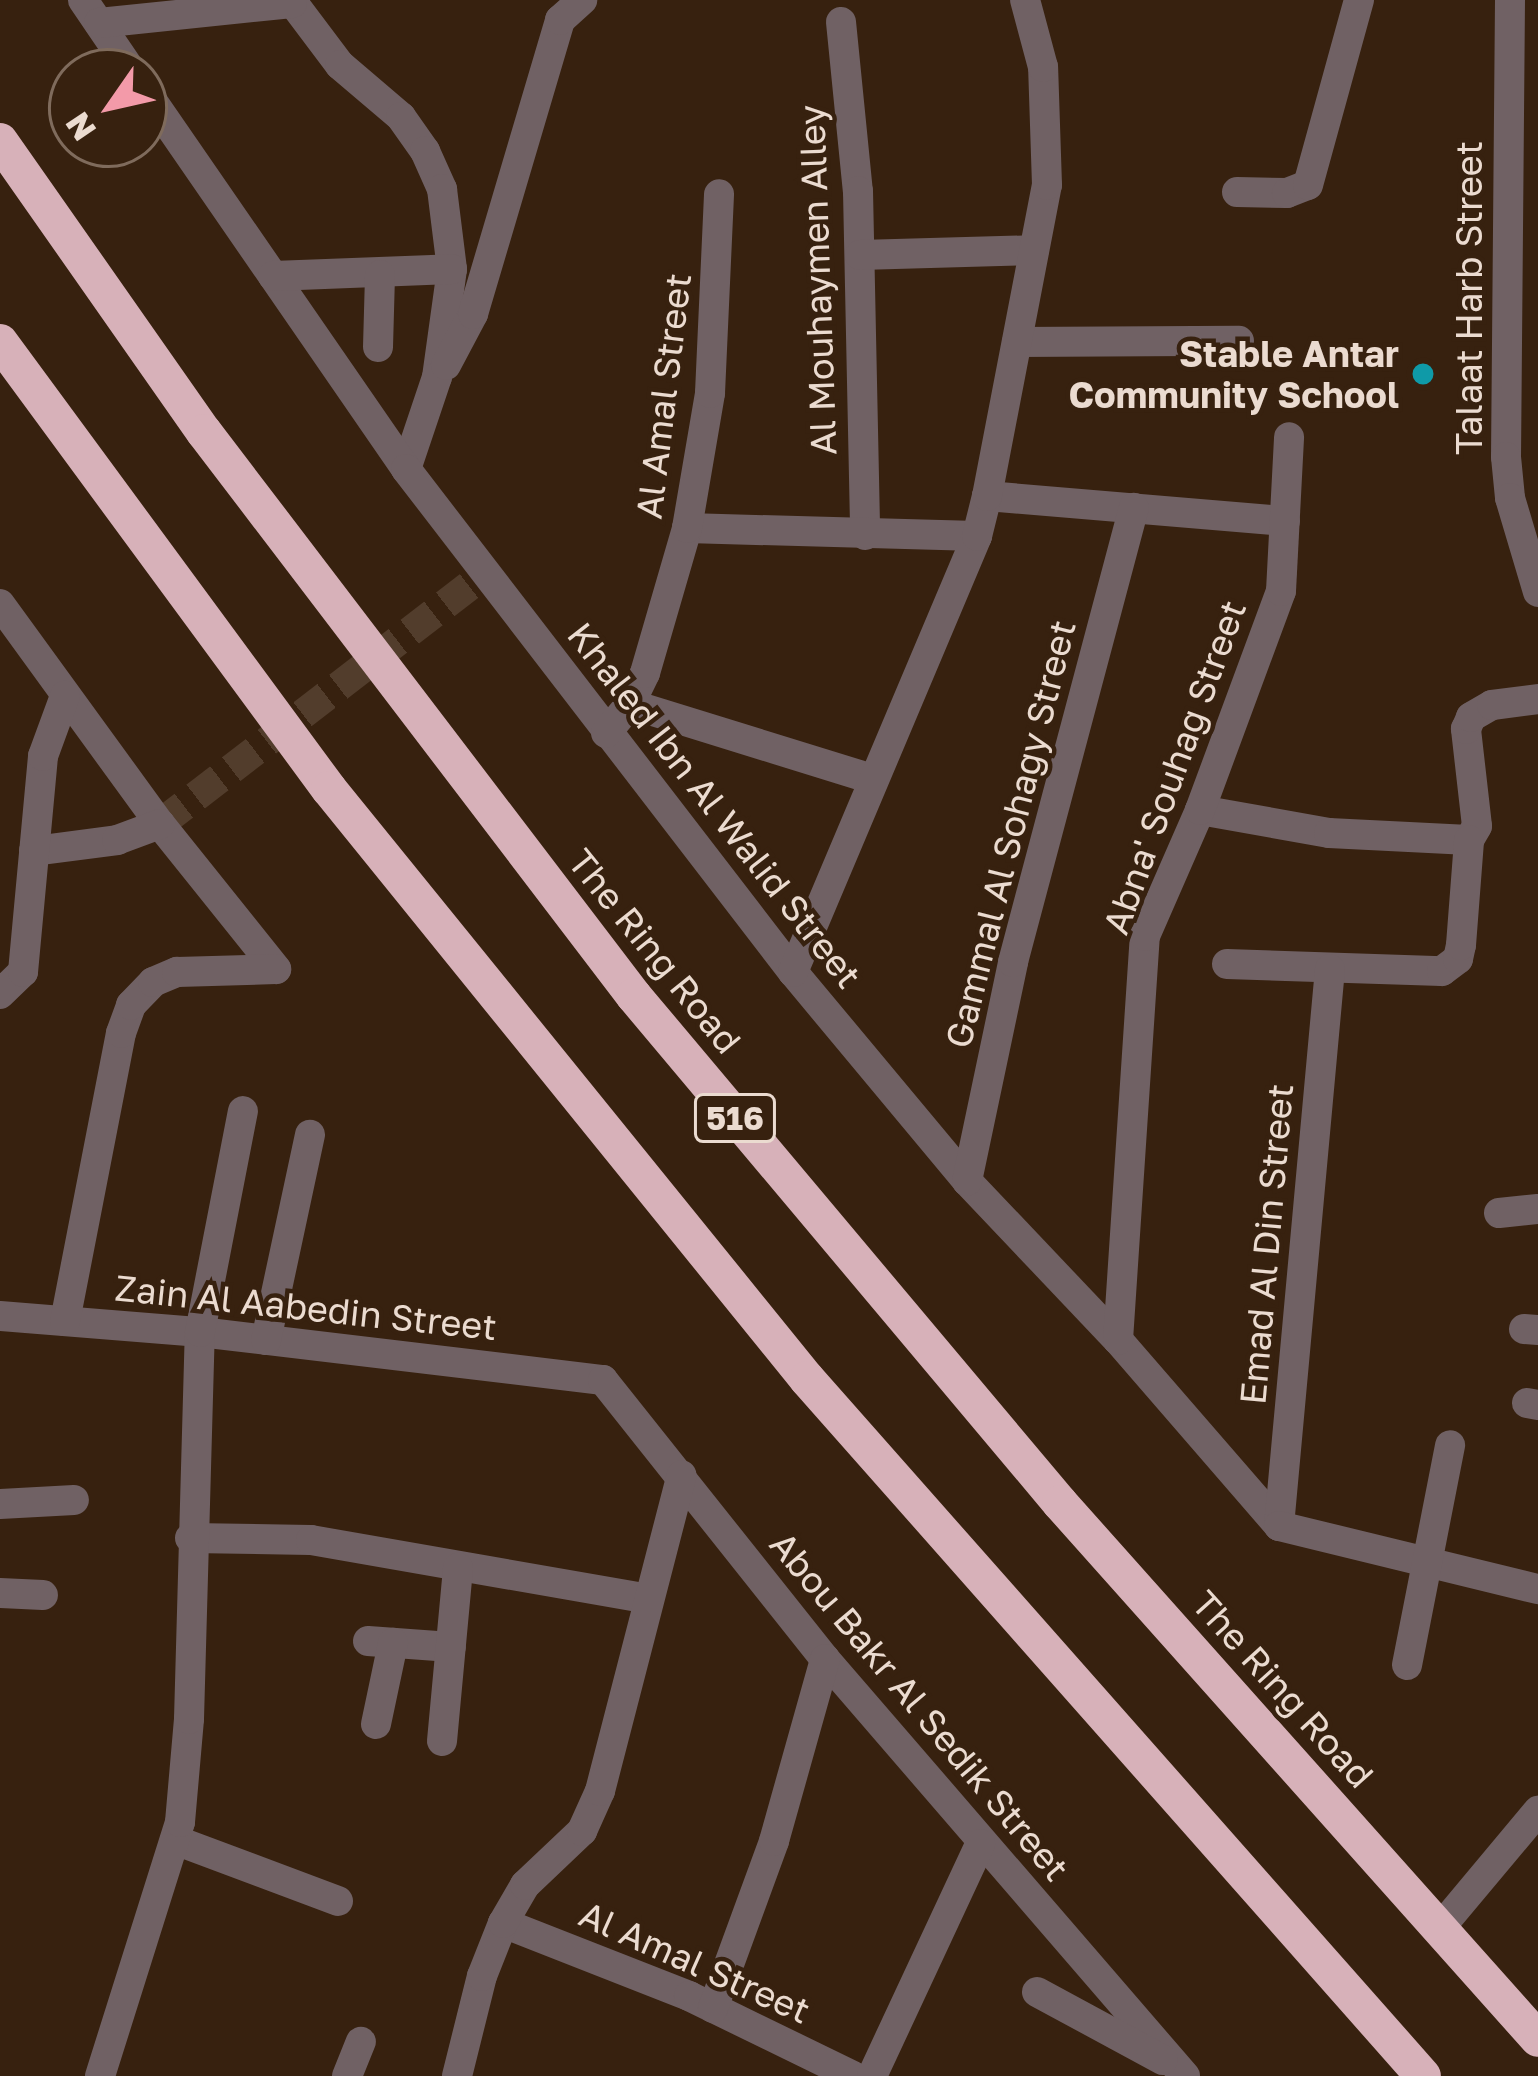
<!DOCTYPE html>
<html>
<head>
<meta charset="utf-8">
<style>
	body { margin:0 }
	#map { position:relative; width:1538px; height:2076px; overflow:hidden; background:#37210f; font-family:"Golos Text",sans-serif }
	div>[style] { position:absolute }
	.street-tunnel>* { height:30px; margin-top:-15px; transform-origin:0; background:repeating-linear-gradient(90deg,#523d2c 0 30px,transparent 0 45px) }
	.street>* { height:30px; margin:-15px; padding:0 15px; transform-origin:15px; border-radius:15px; background:#706164 }
	.highway>* { height:36px; margin:-18px; padding:0 18px; transform-origin:18px; border-radius:18px; background:#d7b1b9 }
	.dots>* { width:33px; height:33px; translate:-50% -50%; box-sizing:border-box; border:6px solid #37210f; border-radius:50% }
	span { translate:-50% -50%; white-space:nowrap; text-align:center; line-height:1.15; -webkit-text-stroke:9px #37210f; paint-order:stroke }
	.shield-label span { padding:3px 9px; background:#37210f; border:3px solid; border-radius:9px; -webkit-text-stroke-width:0 }
	.shield-label { font-size:33px; color:#ebdbd0; font-weight:700 }
	.street-label { font-size:36px; color:#ebdbd0 }
	.poi-label { font-size:36px; color:#ebdbd0; font-weight:700 }
	.right { translate:-100% -50%; text-align:right }
	.north { position:absolute; left:48px; top:48px; width:120px; height:120px; box-sizing:border-box; background:#37210f; border:3px solid #7f6b5c; border-radius:50%; rotate:236deg; font-size:33px; font-weight:700; line-height:48px; text-align:center; color:#ebdbd0 }
	.north::after { content:''; display:block; margin:auto; width:42px; height:54px; background:#f39aa9; clip-path:polygon(50% 0,100% 100%,50% 72%,0 100%) }
</style>
</head>
<body>
<div id="map">
	<div class="street-tunnel">
		<div style="left:160px;top:824px;width:410px;rotate:-37.6deg"></div>
	</div>
	<div class="street">
		<div style="left:83px;top:0;width:87px;rotate:55.8deg"></div>
		<div style="left:291px;top:0;width:81px;rotate:53deg"></div>
		<div style="left:340px;top:65px;width:80px;rotate:40.4deg"></div>
		<div style="left:401px;top:117px;width:42px;rotate:54.8deg"></div>
		<div style="left:425px;top:151px;width:42px;rotate:65.9deg"></div>
		<div style="left:442px;top:189px;width:81px;rotate:82.9deg"></div>
		<div style="left:452px;top:269px;width:109px;rotate:97.9deg"></div>
		<div style="left:437px;top:377px;width:97px;rotate:108.6deg"></div>
		<div style="left:1510px;top:0;width:457px;rotate:90.5deg"></div>
		<div style="left:1506px;top:457px;width:41px;rotate:84.4deg"></div>
		<div style="left:1510px;top:498px;width:98px;rotate:73.4deg"></div>
		<div style="left:841px;top:22px;width:170px;rotate:84.3deg"></div>
		<div style="left:858px;top:191px;width:344px;rotate:88.8deg"></div>
		<div style="left:99px;top:23px;width:194px;rotate:-5.9deg"></div>
		<div style="left:144px;top:89px;width:462px;rotate:55.4deg"></div>
		<div style="left:406px;top:469px;width:635px;rotate:52.43deg"></div>
		<div style="left:793px;top:972px;width:272px;rotate:50.2deg"></div>
		<div style="left:967px;top:1181px;width:219px;rotate:46.5deg"></div>
		<div style="left:1118px;top:1340px;width:246px;rotate:49.1deg"></div>
		<div style="left:1237px;top:192px;width:50px;rotate:1.1deg"></div>
		<div style="left:1287px;top:193px;width:22px;rotate:-21deg"></div>
		<div style="left:1308px;top:185px;width:192px;rotate:-74.6deg"></div>
		<div style="left:860px;top:255px;width:174px;rotate:-1.6deg"></div>
		<div style="left:273px;top:276px;width:179px;rotate:-2.2deg"></div>
		<div style="left:1017px;top:342px;width:222px;rotate:-0.3deg"></div>
		<div style="left:378px;top:347px;width:72px;rotate:-88.4deg"></div>
		<div style="left:446px;top:365px;width:58px;rotate:-62.1deg"></div>
		<div style="left:473px;top:314px;width:307px;rotate:-73.5deg"></div>
		<div style="left:560px;top:20px;width:30px;rotate:-42deg"></div>
		<div style="left:987px;top:496px;width:299px;rotate:4.8deg"></div>
		<div style="left:687px;top:528px;width:290px;rotate:1.6deg"></div>
		<div style="left:0;top:604px;width:272px;rotate:54deg"></div>
		<div style="left:160px;top:824px;width:186px;rotate:51.3deg"></div>
		<div style="left:630px;top:704px;width:254px;rotate:17.2deg"></div>
		<div style="left:606px;top:733px;width:38px;rotate:-50deg"></div>
		<div style="left:630px;top:704px;width:34px;rotate:-64deg"></div>
		<div style="left:645px;top:673px;width:151px;rotate:-73.8deg"></div>
		<div style="left:687px;top:528px;width:137px;rotate:-80.3deg"></div>
		<div style="left:710px;top:393px;width:199px;rotate:-87.4deg"></div>
		<div style="left:1200px;top:810px;width:131px;rotate:10.1deg"></div>
		<div style="left:1329px;top:833px;width:140px;rotate:2.9deg"></div>
		<div style="left:1469px;top:840px;width:16px;rotate:-60deg"></div>
		<div style="left:1477px;top:826px;width:98px;rotate:-96.5deg"></div>
		<div style="left:1466px;top:729px;width:13px;rotate:-67deg"></div>
		<div style="left:1471px;top:717px;width:24px;rotate:-30deg"></div>
		<div style="left:1492px;top:705px;width:46px;rotate:-7.4deg"></div>
		<div style="left:34px;top:851px;width:84px;rotate:-7.5deg"></div>
		<div style="left:117px;top:840px;width:46px;rotate:-20.4deg"></div>
		<div style="left:1227px;top:964px;width:215px;rotate:1.9deg"></div>
		<div style="left:1442px;top:971px;width:20px;rotate:-37deg"></div>
		<div style="left:1458px;top:959px;width:14px;rotate:-78deg"></div>
		<div style="left:1461px;top:945px;width:105px;rotate:-85.6deg"></div>
		<div style="left:793px;top:972px;width:473px;rotate:-67.1deg"></div>
		<div style="left:977px;top:536px;width:41px;rotate:-76deg"></div>
		<div style="left:987px;top:496px;width:317px;rotate:-79.1deg"></div>
		<div style="left:1047px;top:185px;width:118px;rotate:-91.9deg"></div>
		<div style="left:1043px;top:67px;width:69px;rotate:-105deg"></div>
		<div style="left:0;top:994px;width:32px;rotate:-44deg"></div>
		<div style="left:23px;top:972px;width:217px;rotate:-84.7deg"></div>
		<div style="left:43px;top:756px;width:64px;rotate:-69.9deg"></div>
		<div style="left:967px;top:1181px;width:224px;rotate:-78.1deg"></div>
		<div style="left:1013px;top:962px;width:470px;rotate:-75.1deg"></div>
		<div style="left:1499px;top:1213px;width:39px;rotate:-6deg"></div>
		<div style="left:0;top:1316px;width:201px;rotate:4.6deg"></div>
		<div style="left:200px;top:1332px;width:406px;rotate:6.8deg"></div>
		<div style="left:603px;top:1380px;width:357px;rotate:51.5deg"></div>
		<div style="left:825px;top:1659px;width:551px;rotate:49.2deg"></div>
		<div style="left:65px;top:1321px;width:293px;rotate:-79deg"></div>
		<div style="left:121px;top:1033px;width:30px;rotate:-70deg"></div>
		<div style="left:131px;top:1005px;width:32px;rotate:-46deg"></div>
		<div style="left:153px;top:982px;width:26px;rotate:-23deg"></div>
		<div style="left:177px;top:972px;width:99px;rotate:-1.7deg"></div>
		<div style="left:1524px;top:1329px;width:14px;rotate:4deg"></div>
		<div style="left:266px;top:1340px;width:210px;rotate:-77.9deg"></div>
		<div style="left:1118px;top:1340px;width:405px;rotate:-86.2deg"></div>
		<div style="left:1145px;top:936px;width:137px;rotate:-66.4deg"></div>
		<div style="left:1200px;top:810px;width:233px;rotate:-69.7deg"></div>
		<div style="left:1281px;top:591px;width:154px;rotate:-87deg"></div>
		<div style="left:1527px;top:1403px;width:11px;rotate:10deg"></div>
		<div style="left:0;top:1504px;width:74px;rotate:-3.1deg"></div>
		<div style="left:1279px;top:1526px;width:559px;rotate:-84.77deg"></div>
		<div style="left:1279px;top:1526px;width:267px;rotate:13.7deg"></div>
		<div style="left:190px;top:1538px;width:121px;rotate:0.9deg"></div>
		<div style="left:311px;top:1540px;width:342px;rotate:9.9deg"></div>
		<div style="left:0;top:1593px;width:43px;rotate:2.7deg"></div>
		<div style="left:368px;top:1641px;width:83px;rotate:4.1deg"></div>
		<div style="left:1407px;top:1665px;width:224px;rotate:-78.9deg"></div>
		<div style="left:376px;top:1724px;width:83px;rotate:-78.1deg"></div>
		<div style="left:442px;top:1741px;width:174px;rotate:-84.7deg"></div>
		<div style="left:175px;top:1840px;width:174px;rotate:20.5deg"></div>
		<div style="left:503px;top:1923px;width:200px;rotate:21.4deg"></div>
		<div style="left:689px;top:1996px;width:182px;rotate:26deg"></div>
		<div style="left:1440px;top:1928px;width:153px;rotate:-50.1deg"></div>
		<div style="left:1037px;top:1992px;width:143px;rotate:28.4deg"></div>
		<div style="left:713px;top:2008px;width:178px;rotate:-69.9deg"></div>
		<div style="left:774px;top:1841px;width:189px;rotate:-74.3deg"></div>
		<div style="left:100px;top:2076px;width:266px;rotate:-72.5deg"></div>
		<div style="left:180px;top:1822px;width:103px;rotate:-85deg"></div>
		<div style="left:189px;top:1719px;width:387px;rotate:-88.4deg"></div>
		<div style="left:200px;top:1332px;width:225px;rotate:-79deg"></div>
		<div style="left:347px;top:2076px;width:37px;rotate:-68deg"></div>
		<div style="left:457px;top:2076px;width:103px;rotate:-76deg"></div>
		<div style="left:482px;top:1976px;width:57px;rotate:-68.4deg"></div>
		<div style="left:503px;top:1923px;width:44px;rotate:-59.9deg"></div>
		<div style="left:525px;top:1885px;width:79px;rotate:-43.5deg"></div>
		<div style="left:582px;top:1831px;width:44px;rotate:-65.8deg"></div>
		<div style="left:600px;top:1791px;width:326px;rotate:-75.5deg"></div>
		<div style="left:872px;top:2076px;width:256px;rotate:-65deg"></div>
	</div>
	<div class="highway">
		<div style="left:0;top:141px;width:355px;rotate:55deg"></div>
		<div style="left:204px;top:432px;width:709px;rotate:52.68deg"></div>
		<div style="left:634px;top:996px;width:662px;rotate:49.96deg"></div>
		<div style="left:1060px;top:1503px;width:718px;rotate:48.27deg"></div>
		<div style="left:0;top:342px;width:555px;rotate:53.65deg"></div>
		<div style="left:329px;top:789px;width:759px;rotate:50.99deg"></div>
		<div style="left:807px;top:1379px;width:930px;rotate:48.53deg"></div>
	</div>
	<div class="dots">
		<div style="left:1423px;top:374px;background:#0f9aa8"></div>
	</div>
	<div class="shield-label">
		<span style="left:735px;top:1118px">516</span>
	</div>
	<div class="street-label">
		<span style="left:817px;top:280px;rotate:-92deg">Al Mouhaymen Alley</span>
		<span style="left:1469px;top:298px;rotate:-90deg">Talaat Harb Street</span>
		<span style="left:663px;top:396px;rotate:-83deg">Al Amal Street</span>
		<span style="left:1174px;top:767px;rotate:-70deg">Abna' Souhag Street</span>
		<span style="left:715px;top:805px;rotate:52deg">Khaled Ibn Al Walid Street</span>
		<span style="left:1010px;top:834px;rotate:-76deg">Gammal Al Sohagy Street</span>
		<span style="left:655px;top:951px;rotate:51deg">The Ring Road</span>
		<span style="left:1266px;top:1244px;rotate:-85deg">Emad Al Din Street</span>
		<span style="left:306px;top:1307px;rotate:6deg">Zain Al Aabedin Street</span>
		<span style="left:1283px;top:1689px;rotate:48deg">The Ring Road</span>
		<span style="left:920px;top:1706px;rotate:50deg">Abou Bakr Al Sedik Street</span>
		<span style="left:695px;top:1962px;rotate:24deg">Al Amal Street</span>
	</div>
	<div class="poi-label">
		<span class="right" style="left:1399px;top:374px">Stable Antar<br>Community School</span>
	</div>
	<div class="north">N</div>
</div>
</body>
</html>
